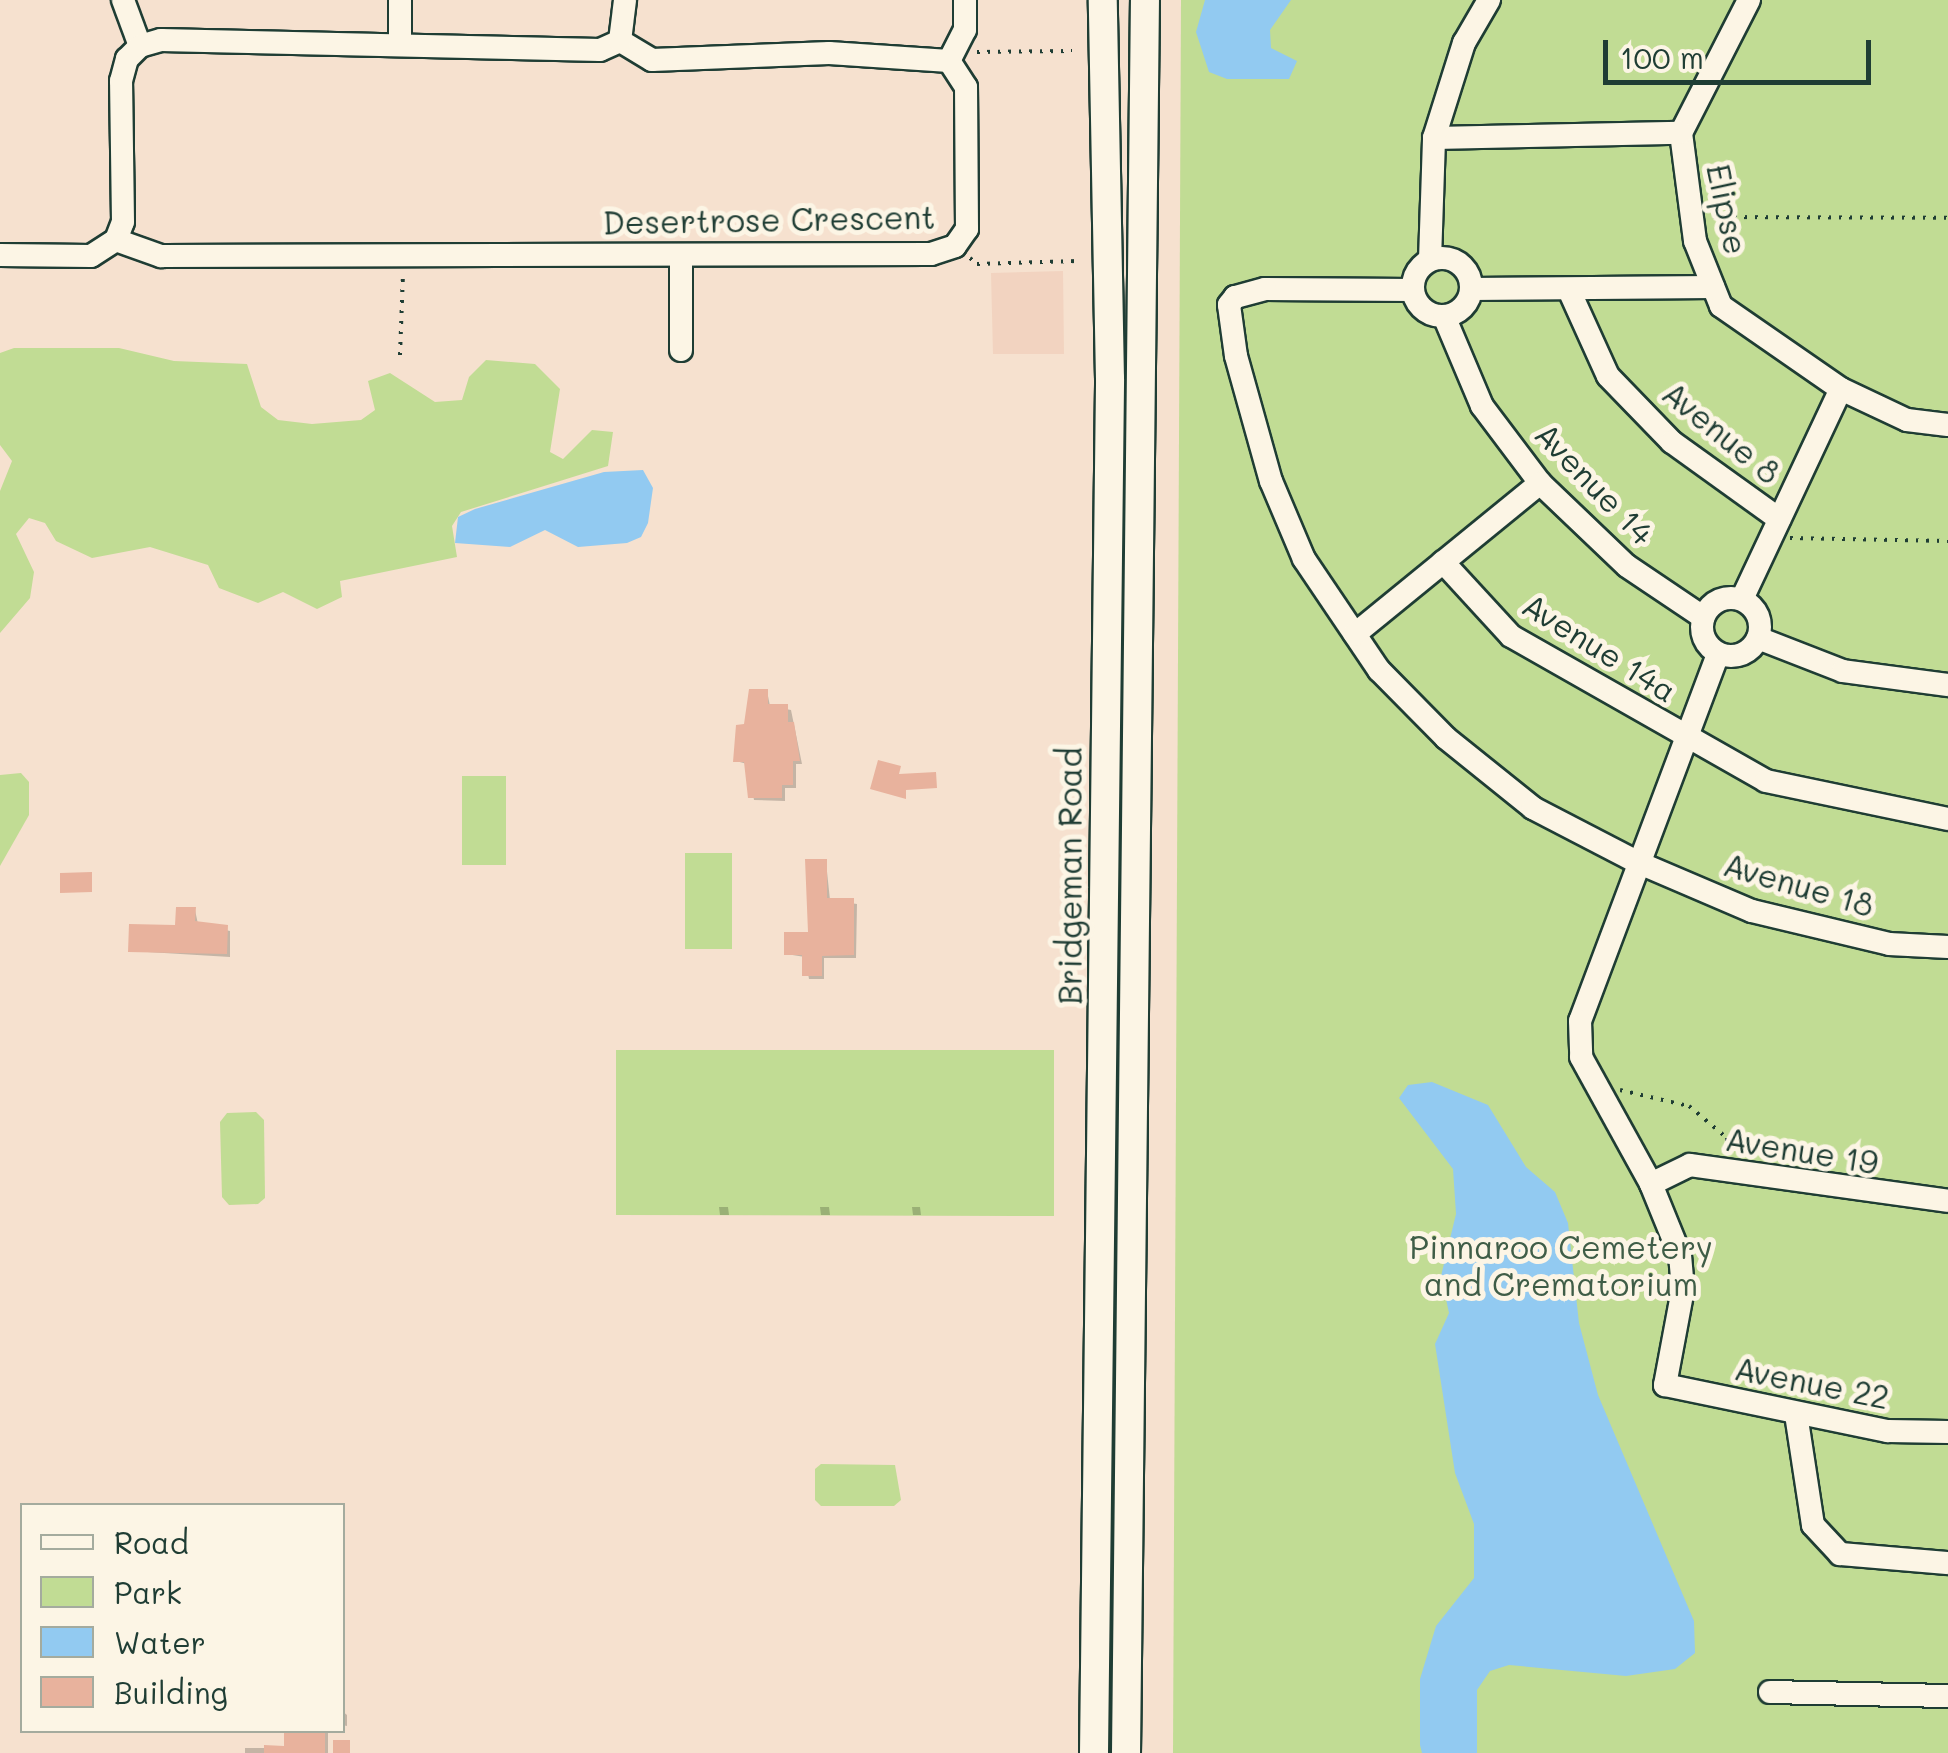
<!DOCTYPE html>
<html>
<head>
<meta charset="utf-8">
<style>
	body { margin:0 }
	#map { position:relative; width:1948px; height:1753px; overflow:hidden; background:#f6e1cf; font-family:Mali,sans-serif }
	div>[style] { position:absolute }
	.built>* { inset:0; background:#f2d3c0 }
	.green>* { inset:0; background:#c1dc94 }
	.water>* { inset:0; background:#92caf1 }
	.shadow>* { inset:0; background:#0003 }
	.building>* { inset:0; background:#e8b29d }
	.path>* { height:4px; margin-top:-2px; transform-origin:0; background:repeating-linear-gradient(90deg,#1f3d34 0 2.5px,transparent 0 10.5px) }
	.roads { filter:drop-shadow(2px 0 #1f3d34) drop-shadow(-2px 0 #1f3d34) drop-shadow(0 2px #1f3d34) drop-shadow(0 -2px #1f3d34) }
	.minor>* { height:22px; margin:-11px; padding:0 11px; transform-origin:11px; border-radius:11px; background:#fcf5e5 }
	.minor>.ring { margin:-11px; padding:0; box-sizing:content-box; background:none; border:22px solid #fcf5e5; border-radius:50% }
	.major>* { height:28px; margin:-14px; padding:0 14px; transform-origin:14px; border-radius:14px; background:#fcf5e5 }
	span { translate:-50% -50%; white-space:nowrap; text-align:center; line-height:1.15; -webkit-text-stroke:10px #fcf5e5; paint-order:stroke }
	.street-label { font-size:32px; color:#1f3d34 }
	.park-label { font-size:32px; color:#3f5d47 }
	.legend { position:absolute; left:20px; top:1503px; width:325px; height:230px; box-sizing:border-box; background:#fcf5e5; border:2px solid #a4ab9e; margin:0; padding:12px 18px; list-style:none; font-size:30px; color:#1f3d34 }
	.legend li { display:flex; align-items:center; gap:20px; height:50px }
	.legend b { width:50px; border:2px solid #a4ab9e }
	.scale { position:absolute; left:1603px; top:40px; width:268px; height:45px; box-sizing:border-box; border:5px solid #1f3d34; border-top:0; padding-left:12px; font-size:30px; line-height:35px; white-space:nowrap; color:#1f3d34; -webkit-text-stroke:8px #fcf5e5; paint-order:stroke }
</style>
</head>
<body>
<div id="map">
	<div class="built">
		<div style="clip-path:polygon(1063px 271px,1064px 354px,993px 354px,991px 273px)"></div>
	</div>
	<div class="green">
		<div style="clip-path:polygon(1181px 0,1948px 0,1948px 1753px,1173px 1753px)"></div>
		<div style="clip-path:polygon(14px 348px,119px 348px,174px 361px,247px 364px,261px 407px,278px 420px,312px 424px,361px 420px,375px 410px,368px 381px,390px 373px,435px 402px,462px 400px,469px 377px,486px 360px,535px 364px,560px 389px,550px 452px,563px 459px,592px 430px,613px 432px,608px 466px,461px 512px,452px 526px,457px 557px,340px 581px,342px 597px,317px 609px,283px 592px,258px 603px,219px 588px,208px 565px,150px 547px,92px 558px,56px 541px,45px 523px,29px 518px,16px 534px,34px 572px,30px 598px,0 633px,0 491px,12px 461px,0 445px,0 353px)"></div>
		<div style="clip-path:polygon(21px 773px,29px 782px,29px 815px,0 866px,0 775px)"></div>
		<div style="clip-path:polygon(462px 776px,506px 776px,506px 865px,462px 865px)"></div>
		<div style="clip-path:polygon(685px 853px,732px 853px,732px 949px,685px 949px)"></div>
		<div style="clip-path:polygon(616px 1050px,1054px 1050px,1054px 1216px,616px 1215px)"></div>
		<div style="clip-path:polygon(256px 1112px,264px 1120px,265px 1198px,258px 1204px,229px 1205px,222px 1197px,220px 1122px,227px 1113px)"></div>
		<div style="clip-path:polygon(821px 1464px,895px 1465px,901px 1500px,894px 1506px,821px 1506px,815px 1500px,815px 1469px)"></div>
	</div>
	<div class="water">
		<div style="clip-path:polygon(1205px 0,1291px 0,1270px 30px,1271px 48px,1297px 61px,1289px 79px,1227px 79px,1209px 72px,1196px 32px)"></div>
		<div style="clip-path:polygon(643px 470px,653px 488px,648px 523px,641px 537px,627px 543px,578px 547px,545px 530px,510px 547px,455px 543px,458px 517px,475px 509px,604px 472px)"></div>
		<div style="clip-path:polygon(1432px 1082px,1488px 1105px,1526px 1167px,1555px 1192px,1568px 1223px,1579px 1323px,1598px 1395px,1694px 1621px,1695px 1653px,1675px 1669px,1626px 1676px,1509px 1665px,1490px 1671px,1477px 1690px,1477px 1753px,1422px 1753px,1420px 1745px,1420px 1679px,1436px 1626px,1474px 1578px,1474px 1524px,1455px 1473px,1435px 1344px,1449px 1313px,1441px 1276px,1456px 1214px,1453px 1169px,1399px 1098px,1408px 1085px)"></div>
	</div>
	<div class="shadow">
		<div style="clip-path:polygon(767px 691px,770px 706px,791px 710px,802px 764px,796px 764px,796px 788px,785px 788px,785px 801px,754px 800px,747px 764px,736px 761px)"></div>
		<div style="clip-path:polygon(826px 862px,830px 900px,857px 904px,856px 958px,824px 958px,824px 979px,809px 979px,805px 957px,786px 954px,810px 935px)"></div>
		<div style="clip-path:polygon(195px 910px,198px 924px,230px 931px,230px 957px,131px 951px,178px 927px)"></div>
		<div style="clip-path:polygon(719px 1207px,728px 1207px,729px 1215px,720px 1215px)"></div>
		<div style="clip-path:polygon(820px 1207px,829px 1207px,830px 1215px,821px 1215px)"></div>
		<div style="clip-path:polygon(912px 1207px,920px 1207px,921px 1215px,913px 1215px)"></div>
		<div style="clip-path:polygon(342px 1711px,347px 1715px,347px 1726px,342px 1725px)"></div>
		<div style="clip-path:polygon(288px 1730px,337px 1730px,328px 1733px,328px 1753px,334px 1753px,245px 1753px,245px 1748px,286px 1748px)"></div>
	</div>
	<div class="building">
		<div style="clip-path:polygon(749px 689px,768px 689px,768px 704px,788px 704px,788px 722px,794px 722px,800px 761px,793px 761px,793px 785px,782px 785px,782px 798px,748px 798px,744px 762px,733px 762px,736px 725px,744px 724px)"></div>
		<div style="clip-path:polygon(878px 760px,901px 766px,899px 774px,936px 772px,937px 788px,906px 790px,906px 799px,870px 789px)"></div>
		<div style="clip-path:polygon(805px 859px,827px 859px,827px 898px,854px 898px,854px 955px,822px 956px,822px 976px,802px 976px,802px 955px,784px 955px,784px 932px,808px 932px)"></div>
		<div style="clip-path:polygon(92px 872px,92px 892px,60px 893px,60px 873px)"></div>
		<div style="clip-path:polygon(176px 907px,196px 907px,195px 921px,228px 925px,227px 954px,128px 952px,129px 924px,175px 925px)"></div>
		<div style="clip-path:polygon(284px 1730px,325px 1730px,325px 1753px,264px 1753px,264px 1745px,284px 1746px)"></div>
		<div style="clip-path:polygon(333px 1740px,350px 1740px,350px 1753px,333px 1753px)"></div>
	</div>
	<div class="path">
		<div style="left:977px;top:52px;width:95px;rotate:-0.6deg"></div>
		<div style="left:1713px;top:217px;width:235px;rotate:0.2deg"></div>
		<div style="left:970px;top:258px;width:9px;rotate:41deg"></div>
		<div style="left:977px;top:264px;width:101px;rotate:-1.7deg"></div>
		<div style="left:400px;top:355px;width:82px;rotate:-87.9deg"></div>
		<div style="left:1790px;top:538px;width:158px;rotate:1.1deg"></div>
		<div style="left:1620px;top:1090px;width:71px;rotate:13.1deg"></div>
		<div style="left:1689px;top:1106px;width:50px;rotate:40.1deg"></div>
		<div style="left:1727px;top:1138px;width:14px;rotate:90deg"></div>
	</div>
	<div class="roads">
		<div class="minor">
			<div style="left:123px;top:0;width:49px;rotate:69.7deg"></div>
			<div style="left:1749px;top:0;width:149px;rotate:117.1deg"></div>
			<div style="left:1681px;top:133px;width:109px;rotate:82.6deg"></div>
			<div style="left:1695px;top:241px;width:70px;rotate:68.2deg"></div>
			<div style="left:1721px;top:306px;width:146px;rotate:34.7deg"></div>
			<div style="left:1841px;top:389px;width:73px;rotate:25.2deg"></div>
			<div style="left:1907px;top:420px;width:41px;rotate:7deg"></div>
			<div style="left:400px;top:44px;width:44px;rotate:-90deg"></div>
			<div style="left:949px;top:61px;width:35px;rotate:-63deg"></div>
			<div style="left:965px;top:30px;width:30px;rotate:-90deg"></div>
			<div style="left:1434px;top:138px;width:247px;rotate:-1.2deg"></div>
			<div style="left:116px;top:240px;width:48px;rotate:19.6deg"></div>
			<div style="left:161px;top:256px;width:770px;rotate:-0.15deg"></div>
			<div style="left:931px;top:254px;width:25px;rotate:-18deg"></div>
			<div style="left:955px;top:246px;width:21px;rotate:-55deg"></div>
			<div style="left:967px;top:229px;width:142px;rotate:-90.4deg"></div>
			<div style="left:966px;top:87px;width:31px;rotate:-123deg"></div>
			<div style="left:949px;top:61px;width:120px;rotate:-176.2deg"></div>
			<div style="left:829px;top:53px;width:177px;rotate:177.7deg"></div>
			<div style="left:652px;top:60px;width:37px;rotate:-149deg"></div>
			<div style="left:0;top:255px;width:91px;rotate:0.6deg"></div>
			<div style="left:91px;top:256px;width:30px;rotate:-33deg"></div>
			<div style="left:116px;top:240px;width:19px;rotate:-69deg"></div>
			<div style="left:123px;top:222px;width:141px;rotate:-90.8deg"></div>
			<div style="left:121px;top:81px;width:23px;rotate:-75deg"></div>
			<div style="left:127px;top:59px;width:18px;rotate:-45deg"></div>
			<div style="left:140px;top:46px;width:22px;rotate:-16deg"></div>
			<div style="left:161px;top:40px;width:439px;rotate:1.3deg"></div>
			<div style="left:600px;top:50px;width:22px;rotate:-24deg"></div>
			<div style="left:620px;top:41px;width:41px;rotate:-83deg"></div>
			<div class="ring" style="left:1413px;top:258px;width:36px;height:36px"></div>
			<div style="left:1430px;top:260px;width:122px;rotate:-88.1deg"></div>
			<div style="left:1434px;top:138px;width:100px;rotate:-72.5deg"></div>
			<div style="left:1464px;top:43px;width:50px;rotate:-59.8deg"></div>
			<div style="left:1471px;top:289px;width:242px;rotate:-0.5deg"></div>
			<div style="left:1412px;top:290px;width:147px;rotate:-179.6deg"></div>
			<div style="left:1265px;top:289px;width:31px;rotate:165deg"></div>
			<div style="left:1235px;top:297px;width:10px;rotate:127deg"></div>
			<div style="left:1229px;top:305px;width:51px;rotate:82.2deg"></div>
			<div style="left:1236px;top:356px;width:130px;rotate:74.4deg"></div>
			<div style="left:1271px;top:481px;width:85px;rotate:67.1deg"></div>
			<div style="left:1304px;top:559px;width:134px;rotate:56deg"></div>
			<div style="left:1379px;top:670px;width:95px;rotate:45.4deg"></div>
			<div style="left:1446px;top:738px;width:112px;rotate:38.8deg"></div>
			<div style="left:1533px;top:808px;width:117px;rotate:27.4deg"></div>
			<div style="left:1637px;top:862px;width:125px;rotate:23.1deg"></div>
			<div style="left:1752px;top:911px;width:141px;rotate:13.5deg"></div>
			<div style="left:1889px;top:944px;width:59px;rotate:2.9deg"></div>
			<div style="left:1569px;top:290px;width:94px;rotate:65.6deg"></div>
			<div style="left:1608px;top:376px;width:92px;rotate:45.9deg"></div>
			<div style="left:1672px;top:442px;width:132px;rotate:35.7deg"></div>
			<div style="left:1444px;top:316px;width:98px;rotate:67.1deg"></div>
			<div style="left:1482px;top:406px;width:96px;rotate:53deg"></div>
			<div style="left:1540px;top:483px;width:120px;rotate:43.7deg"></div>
			<div style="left:1627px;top:566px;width:92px;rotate:33.9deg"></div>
			<div style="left:681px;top:350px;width:94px;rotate:-90deg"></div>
			<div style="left:1443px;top:562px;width:100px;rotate:47.4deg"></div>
			<div style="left:1511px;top:636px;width:293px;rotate:29.6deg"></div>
			<div style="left:1766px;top:781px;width:186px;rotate:11.8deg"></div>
			<div class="ring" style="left:1702px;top:598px;width:36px;height:36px"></div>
			<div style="left:1742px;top:599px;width:232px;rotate:-64.8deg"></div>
			<div style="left:1355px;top:634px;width:239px;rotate:-39.2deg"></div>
			<div style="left:1758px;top:638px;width:91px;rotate:21.2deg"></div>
			<div style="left:1843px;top:671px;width:106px;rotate:7.6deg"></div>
			<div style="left:1718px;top:654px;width:392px;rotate:110.6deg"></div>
			<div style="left:1580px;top:1021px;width:36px;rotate:88deg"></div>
			<div style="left:1581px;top:1057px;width:145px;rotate:61.1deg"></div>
			<div style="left:1651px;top:1184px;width:77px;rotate:67.8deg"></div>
			<div style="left:1680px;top:1255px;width:34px;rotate:85deg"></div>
			<div style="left:1683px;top:1289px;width:98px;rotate:100.6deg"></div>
			<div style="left:1665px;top:1385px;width:228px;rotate:11.7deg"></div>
			<div style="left:1888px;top:1431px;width:60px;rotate:1deg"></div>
			<div style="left:1651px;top:1184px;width:43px;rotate:-26deg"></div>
			<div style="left:1690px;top:1165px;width:260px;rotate:7.9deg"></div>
			<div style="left:1796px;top:1414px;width:112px;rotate:81.3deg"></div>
			<div style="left:1813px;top:1525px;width:40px;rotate:47deg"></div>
			<div style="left:1840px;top:1554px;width:108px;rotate:4.8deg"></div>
			<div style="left:1770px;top:1692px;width:178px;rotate:1.3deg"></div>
		</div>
		<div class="major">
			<div style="left:1094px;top:1753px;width:1374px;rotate:-89.33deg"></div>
			<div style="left:1110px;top:379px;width:379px;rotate:-91.1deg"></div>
			<div style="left:1126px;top:1753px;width:1753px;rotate:-89.38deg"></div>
		</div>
	</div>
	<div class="street-label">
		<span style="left:1728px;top:209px;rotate:78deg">Elipse</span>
		<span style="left:769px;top:219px;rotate:-1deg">Desertrose Crescent</span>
		<span style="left:1722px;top:432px;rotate:39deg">Avenue 8</span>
		<span style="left:1595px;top:483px;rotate:46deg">Avenue 14</span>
		<span style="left:1600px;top:647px;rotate:32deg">Avenue 14a</span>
		<span style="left:1069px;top:876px;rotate:-90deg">Bridgeman Road</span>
		<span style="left:1799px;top:884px;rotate:16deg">Avenue 18</span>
		<span style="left:1802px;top:1150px;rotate:9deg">Avenue 19</span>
		<span style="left:1812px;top:1382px;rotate:11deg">Avenue 22</span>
	</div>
	<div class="park-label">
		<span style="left:1561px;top:1265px">Pinnaroo Cemetery<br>and Crematorium</span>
	</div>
	<ul class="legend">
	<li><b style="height:12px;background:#fcf5e5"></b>Road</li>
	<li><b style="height:28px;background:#c1dc94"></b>Park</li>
	<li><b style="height:28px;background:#92caf1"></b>Water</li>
	<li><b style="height:28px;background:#e8b29d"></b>Building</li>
	</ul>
	<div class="scale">100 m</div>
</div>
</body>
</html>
